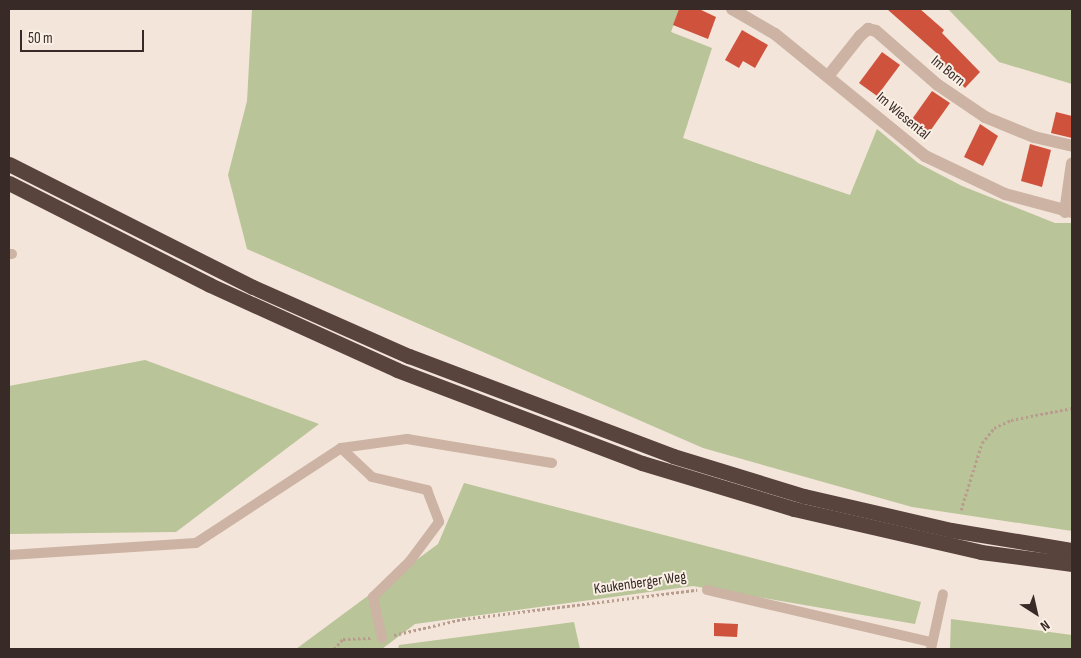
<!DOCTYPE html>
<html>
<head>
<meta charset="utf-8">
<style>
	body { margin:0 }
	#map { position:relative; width:1081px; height:658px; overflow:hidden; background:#f3e5d9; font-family:"Sofia Sans Condensed",sans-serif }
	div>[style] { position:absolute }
	.green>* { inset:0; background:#b9c498 }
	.building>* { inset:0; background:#cf523c }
	.path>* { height:3px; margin-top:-1.5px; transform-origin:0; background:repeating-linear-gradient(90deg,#b89d8f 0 2.5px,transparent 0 5px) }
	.service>* { height:10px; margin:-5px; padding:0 5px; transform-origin:5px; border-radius:5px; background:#ccb3a4 }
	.minor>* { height:12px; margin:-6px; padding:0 6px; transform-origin:6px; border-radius:6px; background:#ccb3a4 }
	.motorway>* { height:15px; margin:-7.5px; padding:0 7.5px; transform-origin:7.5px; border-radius:7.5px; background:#59433d }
	span { translate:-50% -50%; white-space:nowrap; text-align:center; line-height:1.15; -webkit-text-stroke:4px #fbf0e6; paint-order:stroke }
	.street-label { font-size:15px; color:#372a27 }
	.frame { position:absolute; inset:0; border:10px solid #372a27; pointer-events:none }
	.north { position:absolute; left:1011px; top:588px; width:50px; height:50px; -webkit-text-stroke:4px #fbf0e6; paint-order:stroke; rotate:145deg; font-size:14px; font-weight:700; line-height:20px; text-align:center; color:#372a27 }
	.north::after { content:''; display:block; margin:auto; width:18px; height:22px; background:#372a27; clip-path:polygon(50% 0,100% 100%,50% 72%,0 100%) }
	.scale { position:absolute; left:20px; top:30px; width:124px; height:22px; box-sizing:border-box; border:2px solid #372a27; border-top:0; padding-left:6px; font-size:15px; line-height:18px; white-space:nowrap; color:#372a27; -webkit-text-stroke:4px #fbf0e6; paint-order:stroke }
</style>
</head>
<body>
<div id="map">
	<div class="green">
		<div style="clip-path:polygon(252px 9px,679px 9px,671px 32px,712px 48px,683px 138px,850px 195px,877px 129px,918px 163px,962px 186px,1055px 223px,1072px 223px,1072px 531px,912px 507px,703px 448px,247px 249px,228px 175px,247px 101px)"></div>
		<div style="clip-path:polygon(948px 9px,1072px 9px,1072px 84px,999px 62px)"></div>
		<div style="clip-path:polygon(145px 360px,319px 424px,176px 532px,9px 534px,9px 386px)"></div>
		<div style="clip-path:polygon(464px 483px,921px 602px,915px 624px,693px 586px,415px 624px,382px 649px,296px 649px,438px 544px)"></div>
		<div style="clip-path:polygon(951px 619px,1072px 635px,1072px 649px,950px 649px)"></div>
		<div style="clip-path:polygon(574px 622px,580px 649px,398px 649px,399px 645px)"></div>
	</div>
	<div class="building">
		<div style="clip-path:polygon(679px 9px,699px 9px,716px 17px,708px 39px,673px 25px)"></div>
		<div style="clip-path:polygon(887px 9px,920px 9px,944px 30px,942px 33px,980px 72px,965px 88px,938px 60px,941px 57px)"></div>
		<div style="clip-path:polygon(742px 30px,768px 45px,755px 68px,743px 61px,739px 68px,725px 60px)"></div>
		<div style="clip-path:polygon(882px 52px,900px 65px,877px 96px,859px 83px)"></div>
		<div style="clip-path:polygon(932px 91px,950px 103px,928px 134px,910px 122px)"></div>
		<div style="clip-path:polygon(1056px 112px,1072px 116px,1072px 138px,1051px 133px)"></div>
		<div style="clip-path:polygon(980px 124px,998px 136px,983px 166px,964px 157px)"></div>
		<div style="clip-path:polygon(1030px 144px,1051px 150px,1042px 187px,1021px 181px)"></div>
		<div style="clip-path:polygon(714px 623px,738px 624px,737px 637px,714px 636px)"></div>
	</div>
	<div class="path">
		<div style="left:961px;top:510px;width:70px;rotate:-72.6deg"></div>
		<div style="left:982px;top:443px;width:19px;rotate:-51deg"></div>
		<div style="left:994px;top:428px;width:19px;rotate:-25deg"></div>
		<div style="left:1011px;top:420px;width:62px;rotate:-11.1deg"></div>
		<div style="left:394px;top:635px;width:71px;rotate:-13.1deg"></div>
		<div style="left:463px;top:619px;width:236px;rotate:-7.1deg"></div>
		<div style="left:334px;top:649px;width:13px;rotate:-48deg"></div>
		<div style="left:343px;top:639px;width:28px;rotate:-2deg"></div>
	</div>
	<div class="service">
		<div style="left:9px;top:254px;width:3px"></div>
		<div style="left:341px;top:448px;width:42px;rotate:43.1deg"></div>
		<div style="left:372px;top:477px;width:57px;rotate:13.3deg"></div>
		<div style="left:427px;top:490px;width:34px;rotate:69deg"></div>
		<div style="left:439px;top:522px;width:49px;rotate:126.6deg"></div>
		<div style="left:410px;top:561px;width:52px;rotate:135.8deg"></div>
		<div style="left:373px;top:597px;width:42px;rotate:77.6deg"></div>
		<div style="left:9px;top:555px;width:187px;rotate:-3.7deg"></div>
		<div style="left:196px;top:543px;width:173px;rotate:-33.2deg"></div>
		<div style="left:341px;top:448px;width:67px;rotate:-7.8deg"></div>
		<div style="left:407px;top:439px;width:147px;rotate:9.4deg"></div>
		<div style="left:707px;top:590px;width:229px;rotate:13.1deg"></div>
		<div style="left:931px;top:649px;width:56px;rotate:-77.7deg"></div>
	</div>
	<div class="minor">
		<div style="left:732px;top:9px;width:50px;rotate:30.2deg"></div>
		<div style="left:775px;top:34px;width:193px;rotate:39.1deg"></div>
		<div style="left:925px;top:156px;width:89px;rotate:25.4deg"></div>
		<div style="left:1005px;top:194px;width:69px;rotate:15deg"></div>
		<div style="left:829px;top:75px;width:50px;rotate:-51.5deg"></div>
		<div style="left:860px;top:36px;width:11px;rotate:-41deg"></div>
		<div style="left:868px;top:29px;width:8px;rotate:14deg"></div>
		<div style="left:876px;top:31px;width:82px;rotate:41.1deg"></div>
		<div style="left:938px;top:85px;width:57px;rotate:34.2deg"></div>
		<div style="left:985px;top:117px;width:53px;rotate:22.2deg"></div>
		<div style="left:1034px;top:137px;width:39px;rotate:13deg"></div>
		<div style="left:1065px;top:212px;width:49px;rotate:-81.9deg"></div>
	</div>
	<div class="motorway">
		<div style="left:9px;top:164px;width:273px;rotate:26.8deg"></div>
		<div style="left:253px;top:287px;width:171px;rotate:23.9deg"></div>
		<div style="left:409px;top:356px;width:282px;rotate:20.7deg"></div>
		<div style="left:673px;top:456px;width:137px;rotate:17deg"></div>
		<div style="left:804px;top:496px;width:151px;rotate:13deg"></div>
		<div style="left:951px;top:530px;width:123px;rotate:9.4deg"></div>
		<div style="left:9px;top:183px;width:225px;rotate:26.9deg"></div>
		<div style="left:210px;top:285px;width:205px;rotate:24.4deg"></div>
		<div style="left:397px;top:370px;width:262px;rotate:20.8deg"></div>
		<div style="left:642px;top:463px;width:159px;rotate:16.8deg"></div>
		<div style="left:794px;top:509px;width:192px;rotate:12.9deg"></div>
		<div style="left:981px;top:552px;width:92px;rotate:7.5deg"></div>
	</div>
	<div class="street-label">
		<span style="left:948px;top:71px;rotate:39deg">Im Born</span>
		<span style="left:903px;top:116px;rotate:40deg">Im Wiesental</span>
		<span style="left:640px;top:583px;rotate:-8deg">Kaukenberger Weg</span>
	</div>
	<div class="frame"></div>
	<div class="north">N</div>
	<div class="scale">50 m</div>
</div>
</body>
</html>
